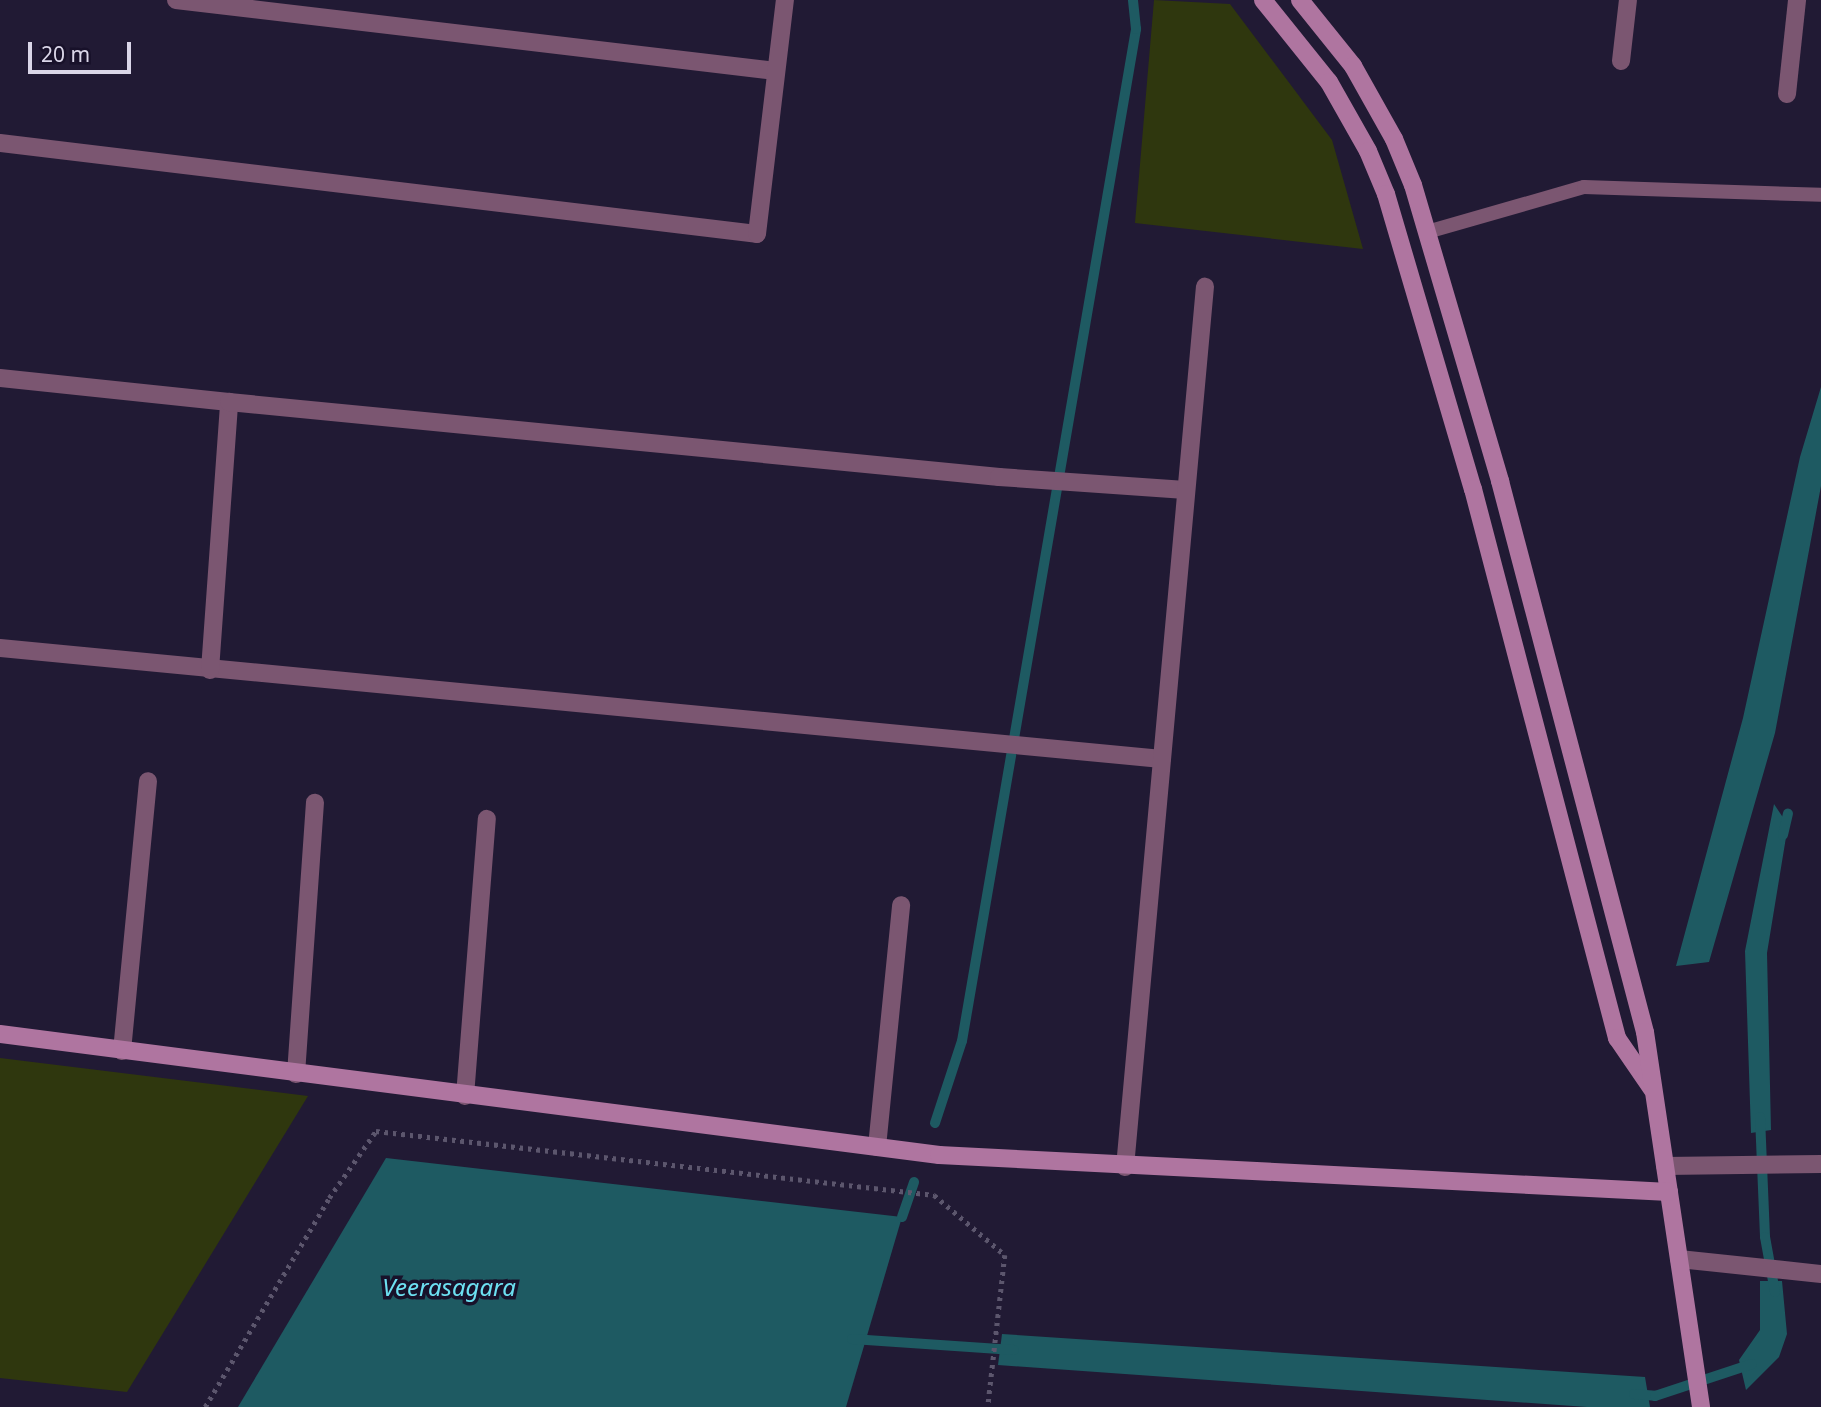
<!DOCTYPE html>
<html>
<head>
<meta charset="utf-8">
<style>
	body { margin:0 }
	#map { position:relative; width:1821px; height:1407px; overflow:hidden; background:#211a34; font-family:"Noto Sans",sans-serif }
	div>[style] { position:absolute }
	.green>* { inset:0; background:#2f370e }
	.water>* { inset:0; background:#1e5a62 }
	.stream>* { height:10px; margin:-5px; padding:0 5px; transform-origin:5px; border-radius:5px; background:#1e5a62 }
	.path>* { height:4.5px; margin-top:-2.25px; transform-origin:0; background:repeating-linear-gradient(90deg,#5c566d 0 3.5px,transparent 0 8.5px) }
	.lane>* { height:14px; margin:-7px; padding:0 7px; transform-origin:7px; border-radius:7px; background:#7b5671 }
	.street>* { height:18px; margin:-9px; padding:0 9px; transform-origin:9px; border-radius:9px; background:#7b5671 }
	.secondary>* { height:18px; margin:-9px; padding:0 9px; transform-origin:9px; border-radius:9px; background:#af75a0 }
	span { translate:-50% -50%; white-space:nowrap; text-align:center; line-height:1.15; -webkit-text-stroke:7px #18112a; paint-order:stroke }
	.water-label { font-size:24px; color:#6de1f2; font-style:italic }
	.scale { position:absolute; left:28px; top:42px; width:103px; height:32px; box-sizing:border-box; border:4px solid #dad6e8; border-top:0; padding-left:9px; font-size:21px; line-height:24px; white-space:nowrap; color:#dad6e8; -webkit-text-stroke:5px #18112a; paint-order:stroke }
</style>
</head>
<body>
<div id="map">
	<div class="green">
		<div style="clip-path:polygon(1154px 0,1230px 4px,1332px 140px,1363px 249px,1135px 223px)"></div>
		<div style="clip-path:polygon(0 1058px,308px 1096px,127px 1392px,0 1378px)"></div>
	</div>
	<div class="water">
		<div style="clip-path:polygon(1821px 387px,1821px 486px,1775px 733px,1709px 962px,1676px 966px,1743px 718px,1800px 457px)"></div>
		<div style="clip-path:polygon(1774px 804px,1788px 825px,1767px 953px,1771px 1130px,1751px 1133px,1745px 951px)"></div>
		<div style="clip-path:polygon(386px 1158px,902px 1217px,846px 1407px,238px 1407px)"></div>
		<div style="clip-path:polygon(1760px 1281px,1782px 1281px,1787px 1334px,1779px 1357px,1746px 1390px,1739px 1360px,1760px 1330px)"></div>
		<div style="clip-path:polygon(1002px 1334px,1645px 1377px,1650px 1407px,1587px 1407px,998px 1365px)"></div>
	</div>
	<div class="stream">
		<div style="left:1783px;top:835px;width:22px;rotate:-77deg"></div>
		<div style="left:1760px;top:1117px;width:120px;rotate:87.6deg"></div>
		<div style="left:1765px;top:1237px;width:56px;rotate:79.7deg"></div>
		<div style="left:935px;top:1123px;width:86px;rotate:-71.8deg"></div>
		<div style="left:962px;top:1041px;width:1027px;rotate:-80.24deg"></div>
		<div style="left:1136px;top:29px;width:29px;rotate:-96deg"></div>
		<div style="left:902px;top:1217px;width:37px;rotate:-71deg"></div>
		<div style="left:852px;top:1339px;width:162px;rotate:3.9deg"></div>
		<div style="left:1634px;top:1394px;width:21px;rotate:5deg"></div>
		<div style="left:1655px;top:1396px;width:102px;rotate:-18.3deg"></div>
	</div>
	<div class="path">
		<div style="left:205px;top:1407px;width:243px;rotate:-59.3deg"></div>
		<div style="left:329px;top:1198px;width:82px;rotate:-55deg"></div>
		<div style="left:376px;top:1131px;width:562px;rotate:6.54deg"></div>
		<div style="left:934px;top:1195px;width:93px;rotate:40.2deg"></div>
		<div style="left:1005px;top:1255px;width:153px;rotate:96.4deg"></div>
	</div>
	<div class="lane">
		<div style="left:1427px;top:232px;width:163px;rotate:-16deg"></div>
		<div style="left:1584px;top:187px;width:237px;rotate:1.9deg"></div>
	</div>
	<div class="street">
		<div style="left:176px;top:0;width:604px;rotate:6.75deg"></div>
		<div style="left:1621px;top:61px;width:61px;rotate:-83.5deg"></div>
		<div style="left:1787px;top:94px;width:95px;rotate:-83.9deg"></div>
		<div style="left:0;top:143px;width:762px;rotate:6.85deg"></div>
		<div style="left:757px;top:234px;width:236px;rotate:-83.2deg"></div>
		<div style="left:0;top:378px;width:230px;rotate:6deg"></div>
		<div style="left:0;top:648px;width:1167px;rotate:5.46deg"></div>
		<div style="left:210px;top:670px;width:269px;rotate:-85.9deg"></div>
		<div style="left:229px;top:402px;width:774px;rotate:5.56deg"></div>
		<div style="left:999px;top:477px;width:187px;rotate:4deg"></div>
		<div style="left:122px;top:1051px;width:271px;rotate:-84.5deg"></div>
		<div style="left:296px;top:1074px;width:272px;rotate:-86deg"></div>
		<div style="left:465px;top:1096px;width:278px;rotate:-85.5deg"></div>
		<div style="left:877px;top:1147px;width:243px;rotate:-84.3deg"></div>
		<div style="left:1665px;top:1166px;width:156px;rotate:-0.7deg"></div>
		<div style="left:1125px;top:1167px;width:884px;rotate:-84.81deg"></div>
		<div style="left:1679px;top:1259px;width:143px;rotate:6deg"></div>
	</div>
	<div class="secondary">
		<div style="left:1263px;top:0;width:105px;rotate:51.2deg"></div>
		<div style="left:1329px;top:82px;width:79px;rotate:60.5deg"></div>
		<div style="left:1368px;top:151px;width:47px;rotate:67.3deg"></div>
		<div style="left:1386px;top:194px;width:308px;rotate:73.6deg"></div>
		<div style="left:1473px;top:489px;width:568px;rotate:75.3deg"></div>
		<div style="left:1617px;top:1038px;width:62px;rotate:55.5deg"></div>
		<div style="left:1300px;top:0;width:85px;rotate:51.2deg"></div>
		<div style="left:1353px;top:66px;width:84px;rotate:60.7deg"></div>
		<div style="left:1394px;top:139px;width:50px;rotate:67.6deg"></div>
		<div style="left:1413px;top:185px;width:309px;rotate:73.6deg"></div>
		<div style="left:1500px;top:481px;width:570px;rotate:75.26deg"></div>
		<div style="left:1645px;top:1032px;width:379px;rotate:81.5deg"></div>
		<div style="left:0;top:1034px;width:947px;rotate:7.34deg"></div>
		<div style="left:939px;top:1155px;width:731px;rotate:2.9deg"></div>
	</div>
	<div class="water-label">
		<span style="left:449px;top:1287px">Veerasagara</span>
	</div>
	<div class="scale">20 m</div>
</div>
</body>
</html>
